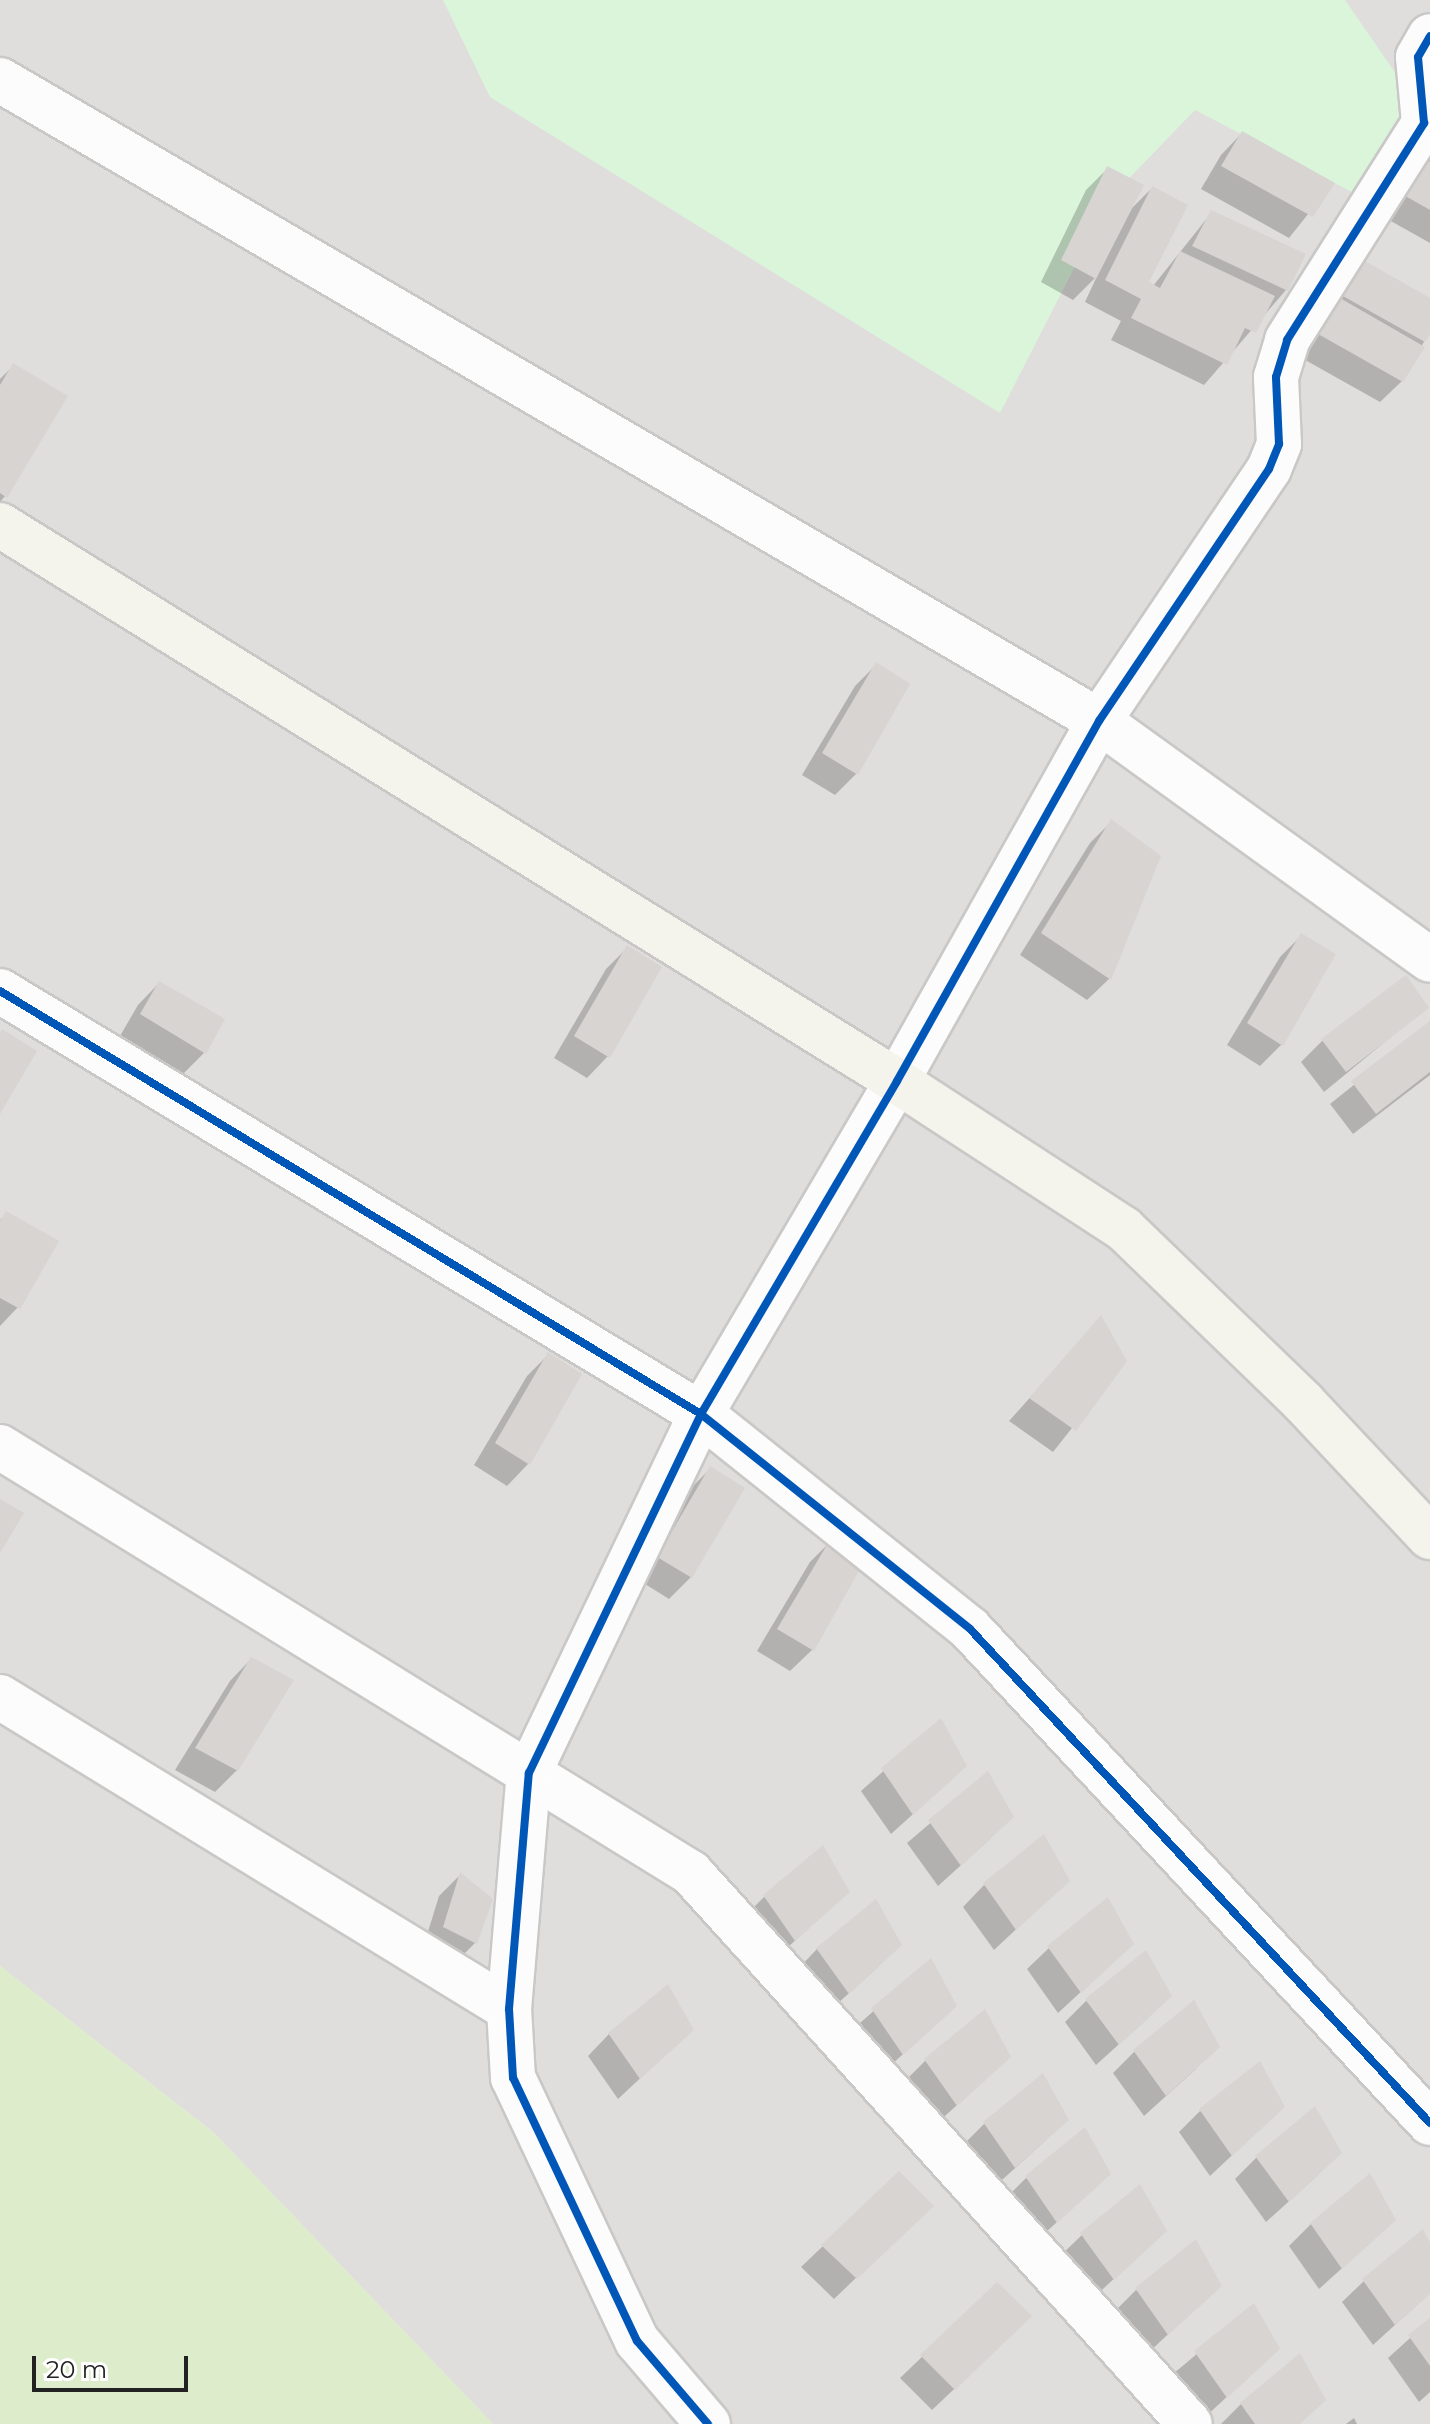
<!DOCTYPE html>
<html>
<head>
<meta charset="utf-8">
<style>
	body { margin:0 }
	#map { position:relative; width:1430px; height:2424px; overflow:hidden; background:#f0eeeb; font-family:Montserrat,sans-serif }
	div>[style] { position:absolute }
	.residential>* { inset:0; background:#dfdedc }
	.grass>* { inset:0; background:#ddeccb }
	.park>* { inset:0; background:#daf5da }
	.shadow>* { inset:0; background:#0003 }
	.building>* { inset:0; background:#d7d4d2 }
	.roads { filter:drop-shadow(2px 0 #c9c8c7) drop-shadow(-2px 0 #c9c8c7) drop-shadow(0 2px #c9c8c7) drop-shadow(0 -2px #c9c8c7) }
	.street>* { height:44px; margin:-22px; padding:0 22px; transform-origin:22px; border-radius:22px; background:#fdfcfc }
	.secondary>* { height:44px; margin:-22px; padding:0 22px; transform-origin:22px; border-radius:22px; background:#f4f4ed }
	.cycleway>* { height:8px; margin:-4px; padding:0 4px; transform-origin:4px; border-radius:4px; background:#0057b8 }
	span { translate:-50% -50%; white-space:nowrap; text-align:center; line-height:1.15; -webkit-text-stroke:8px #fff; paint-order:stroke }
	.scale { position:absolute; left:32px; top:2356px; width:156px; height:36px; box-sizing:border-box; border:4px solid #222; border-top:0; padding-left:10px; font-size:24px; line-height:28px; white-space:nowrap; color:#222; -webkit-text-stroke:6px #fff; paint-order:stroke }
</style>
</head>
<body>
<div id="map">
	<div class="residential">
		<div style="clip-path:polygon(0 0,1430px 0,1430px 2424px,493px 2424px,213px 2132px,0 1966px)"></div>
	</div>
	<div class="grass">
		<div style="clip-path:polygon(0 1966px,213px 2132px,493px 2424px,0 2424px)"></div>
	</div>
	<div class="park">
		<div style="clip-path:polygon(443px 0,1345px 0,1425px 116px,1369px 201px,1195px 110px,1110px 198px,1000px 413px,490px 97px)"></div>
	</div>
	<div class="shadow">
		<div style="clip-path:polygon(1430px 129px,1430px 243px,1373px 211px)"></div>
		<div style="clip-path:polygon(1242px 133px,1332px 184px,1289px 238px,1201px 189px,1221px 155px)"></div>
		<div style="clip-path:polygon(1108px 168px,1129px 211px,1152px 188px,1146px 283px,1153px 286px,1212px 212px,1286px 290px,1204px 385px,1111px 340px,1121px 321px,1085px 302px,1097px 276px,1073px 300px,1041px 282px,1086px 190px)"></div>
		<div style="clip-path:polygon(1333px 279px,1430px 301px,1430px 331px,1402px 381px,1380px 402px,1291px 352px)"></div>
		<div style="clip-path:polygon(13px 366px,5px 496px,0 502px,0 379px)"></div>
		<div style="clip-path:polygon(876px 665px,856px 774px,835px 795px,802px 775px,855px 686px)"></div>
		<div style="clip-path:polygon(1111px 822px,1159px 857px,1109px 979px,1087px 1000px,1020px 955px,1090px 843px)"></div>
		<div style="clip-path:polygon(1301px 936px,1281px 1045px,1260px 1066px,1227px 1045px,1280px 957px)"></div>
		<div style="clip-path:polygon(628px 947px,608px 1056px,587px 1078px,554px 1058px,606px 969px)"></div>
		<div style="clip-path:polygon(159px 983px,204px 1053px,183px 1074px,120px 1036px,138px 1005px)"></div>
		<div style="clip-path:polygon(1426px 1008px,1324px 1092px,1301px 1062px,1323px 1040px)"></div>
		<div style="clip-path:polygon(1430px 1024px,1430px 1075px,1353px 1134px,1330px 1104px)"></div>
		<div style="clip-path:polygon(6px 1214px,18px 1307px,0 1326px,0 1220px)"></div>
		<div style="clip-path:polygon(1101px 1318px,1125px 1361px,1053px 1452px,1009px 1421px)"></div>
		<div style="clip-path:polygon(548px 1355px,580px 1375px,528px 1464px,507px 1486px,474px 1465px,527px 1376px)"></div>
		<div style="clip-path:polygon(711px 1468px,691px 1577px,669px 1599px,637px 1579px,689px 1490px)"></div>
		<div style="clip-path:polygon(831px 1541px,863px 1561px,812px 1650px,790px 1671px,757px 1651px,810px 1562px)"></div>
		<div style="clip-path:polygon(251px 1659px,237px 1770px,215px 1792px,175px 1770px,230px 1681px)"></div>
		<div style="clip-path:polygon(940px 1721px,943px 1787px,891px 1834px,861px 1791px)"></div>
		<div style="clip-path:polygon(988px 1774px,990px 1839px,938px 1886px,907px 1843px)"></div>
		<div style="clip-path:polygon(460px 1875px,475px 1943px,454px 1964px,423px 1948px,439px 1896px)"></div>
		<div style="clip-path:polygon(984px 1885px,1045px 1902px,994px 1950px,963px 1907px)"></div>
		<div style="clip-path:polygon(765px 1896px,825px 1913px,773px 1961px,743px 1918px)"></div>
		<div style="clip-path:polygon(1049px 1948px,1110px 1965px,1058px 2013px,1027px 1969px)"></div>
		<div style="clip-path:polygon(817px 1949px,878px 1967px,826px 2014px,796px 1971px)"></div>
		<div style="clip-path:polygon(930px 1961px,933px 2027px,881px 2074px,851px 2031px)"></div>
		<div style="clip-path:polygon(1087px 2000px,1148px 2018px,1096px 2065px,1065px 2022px)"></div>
		<div style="clip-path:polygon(692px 2030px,618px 2099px,588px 2056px,609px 2034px)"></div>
		<div style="clip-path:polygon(1135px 2051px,1196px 2069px,1144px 2116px,1113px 2073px)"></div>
		<div style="clip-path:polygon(926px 2060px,987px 2078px,935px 2125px,904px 2082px)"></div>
		<div style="clip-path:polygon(1200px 2111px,1261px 2128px,1210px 2176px,1179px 2132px)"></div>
		<div style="clip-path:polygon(984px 2124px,1045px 2141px,993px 2188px,963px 2145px)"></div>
		<div style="clip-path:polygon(1257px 2157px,1318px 2175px,1266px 2222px,1235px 2179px)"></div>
		<div style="clip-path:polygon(1026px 2178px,1087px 2195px,1035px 2242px,1005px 2199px)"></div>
		<div style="clip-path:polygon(1311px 2224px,1372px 2241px,1319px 2289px,1289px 2246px)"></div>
		<div style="clip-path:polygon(909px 2227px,834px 2299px,801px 2267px,823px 2246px)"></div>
		<div style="clip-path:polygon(1082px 2235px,1143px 2252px,1091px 2300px,1060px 2256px)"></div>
		<div style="clip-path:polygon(1430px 2247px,1430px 2293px,1373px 2345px,1342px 2302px,1364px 2281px)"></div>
		<div style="clip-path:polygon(997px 2285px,1008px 2338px,932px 2410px,900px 2378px)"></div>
		<div style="clip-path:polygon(1136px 2290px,1197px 2307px,1146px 2355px,1115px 2311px)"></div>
		<div style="clip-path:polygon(1254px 2306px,1256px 2370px,1204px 2418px,1173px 2374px)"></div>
		<div style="clip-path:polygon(1430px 2320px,1430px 2392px,1419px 2402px,1388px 2358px)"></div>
		<div style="clip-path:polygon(1241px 2404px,1299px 2424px,1221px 2424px)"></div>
		<div style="clip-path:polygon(1354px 2418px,1357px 2424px,1346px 2424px)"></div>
	</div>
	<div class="building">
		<div style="clip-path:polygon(1242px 131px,1335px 183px,1313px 217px,1221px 166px)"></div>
		<div style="clip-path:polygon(1415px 154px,1430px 162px,1430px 210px,1393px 189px)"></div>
		<div style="clip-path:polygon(1107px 166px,1144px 185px,1096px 279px,1061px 260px)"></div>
		<div style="clip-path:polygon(1152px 186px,1188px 205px,1149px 282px,1160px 288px,1180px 251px,1275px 296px,1256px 333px,1245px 328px,1227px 365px,1131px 318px,1141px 299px,1105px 280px)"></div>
		<div style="clip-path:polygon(1211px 210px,1306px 254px,1288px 291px,1192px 246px)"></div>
		<div style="clip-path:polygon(1354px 255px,1430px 298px,1430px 334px,1425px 342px,1334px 291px)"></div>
		<div style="clip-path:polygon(1333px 294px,1425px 347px,1403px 382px,1311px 330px)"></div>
		<div style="clip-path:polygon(13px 363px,68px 396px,7px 498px,0 493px,0 385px)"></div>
		<div style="clip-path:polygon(876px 662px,910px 684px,858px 775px,822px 753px)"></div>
		<div style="clip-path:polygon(1111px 819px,1161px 856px,1111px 980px,1041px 933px)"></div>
		<div style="clip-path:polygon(1301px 933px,1336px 954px,1283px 1046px,1247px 1023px)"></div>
		<div style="clip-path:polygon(627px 945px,662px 967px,610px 1058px,574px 1036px)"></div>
		<div style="clip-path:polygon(1406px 975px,1429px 1008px,1346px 1072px,1321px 1039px)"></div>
		<div style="clip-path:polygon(159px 981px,225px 1019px,206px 1054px,140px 1014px)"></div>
		<div style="clip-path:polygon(1430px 1021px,1430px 1072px,1376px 1114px,1351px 1081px)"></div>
		<div style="clip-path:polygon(2px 1029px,37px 1051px,0 1114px,0 1033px)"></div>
		<div style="clip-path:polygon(6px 1211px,59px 1241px,20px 1309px,0 1298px,0 1221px)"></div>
		<div style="clip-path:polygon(1101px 1315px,1127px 1361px,1076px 1431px,1029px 1398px)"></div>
		<div style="clip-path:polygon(548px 1352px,582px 1374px,530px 1465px,495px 1443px)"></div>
		<div style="clip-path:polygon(710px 1466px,745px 1488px,692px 1578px,657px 1557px)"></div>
		<div style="clip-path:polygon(0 1499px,24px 1513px,0 1553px)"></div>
		<div style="clip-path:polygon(831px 1538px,865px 1560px,814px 1651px,777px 1629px)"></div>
		<div style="clip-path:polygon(251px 1657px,294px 1680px,238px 1771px,195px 1748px)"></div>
		<div style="clip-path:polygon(941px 1718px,967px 1766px,913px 1815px,881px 1768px)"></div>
		<div style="clip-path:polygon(988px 1771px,1014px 1817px,961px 1866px,928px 1820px)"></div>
		<div style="clip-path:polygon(1044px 1834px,1070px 1881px,1016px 1930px,983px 1883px)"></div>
		<div style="clip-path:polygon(823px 1845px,850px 1892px,795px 1941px,763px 1895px)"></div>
		<div style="clip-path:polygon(460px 1872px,493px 1899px,477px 1944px,443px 1927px)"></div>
		<div style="clip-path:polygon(1108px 1897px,1134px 1944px,1081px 1993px,1047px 1946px)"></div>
		<div style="clip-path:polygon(876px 1899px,902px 1945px,849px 1994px,816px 1948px)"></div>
		<div style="clip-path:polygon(1146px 1950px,1172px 1996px,1119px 2045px,1085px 1999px)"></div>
		<div style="clip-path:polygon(931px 1958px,957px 2006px,903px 2055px,871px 2008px)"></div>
		<div style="clip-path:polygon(668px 1984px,694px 2030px,640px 2079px,608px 2033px)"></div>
		<div style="clip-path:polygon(1194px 2000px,1220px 2047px,1166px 2096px,1133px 2050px)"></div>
		<div style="clip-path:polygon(985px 2009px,1011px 2057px,957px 2106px,924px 2059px)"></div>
		<div style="clip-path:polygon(1260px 2061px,1285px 2107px,1232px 2156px,1199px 2109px)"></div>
		<div style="clip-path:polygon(1043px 2073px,1069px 2120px,1015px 2168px,983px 2122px)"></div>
		<div style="clip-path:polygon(1315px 2106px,1342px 2153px,1289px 2202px,1255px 2156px)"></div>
		<div style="clip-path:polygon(1085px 2127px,1111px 2174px,1057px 2223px,1025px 2176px)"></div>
		<div style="clip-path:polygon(899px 2171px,934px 2206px,857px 2279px,821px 2245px)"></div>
		<div style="clip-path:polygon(1370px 2173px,1396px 2220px,1342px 2269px,1310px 2223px)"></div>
		<div style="clip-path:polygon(1140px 2184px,1167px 2231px,1114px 2280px,1080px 2233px)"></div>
		<div style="clip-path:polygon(1423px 2229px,1430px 2243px,1430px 2294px,1395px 2325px,1362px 2279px)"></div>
		<div style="clip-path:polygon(1196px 2239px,1222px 2286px,1168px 2335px,1135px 2288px)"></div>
		<div style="clip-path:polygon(997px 2282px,1032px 2316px,955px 2390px,920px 2355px)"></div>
		<div style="clip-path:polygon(1254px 2303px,1280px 2349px,1227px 2398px,1194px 2351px)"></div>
		<div style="clip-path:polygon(1430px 2318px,1430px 2366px,1408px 2335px)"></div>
		<div style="clip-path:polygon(1300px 2353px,1326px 2400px,1300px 2424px,1255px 2424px,1240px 2403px)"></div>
	</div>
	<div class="roads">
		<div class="street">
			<div style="left:0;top:80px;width:1272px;rotate:30.25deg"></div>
			<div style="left:1099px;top:721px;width:408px;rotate:35.8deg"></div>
			<div style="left:0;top:991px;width:819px;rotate:31.11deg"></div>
			<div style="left:701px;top:1414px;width:344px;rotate:38.6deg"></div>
			<div style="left:970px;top:1629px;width:675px;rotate:47.04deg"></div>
			<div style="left:0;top:1447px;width:812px;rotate:31.65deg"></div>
			<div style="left:691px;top:1873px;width:743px;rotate:47.84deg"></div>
			<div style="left:0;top:1697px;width:597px;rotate:31.51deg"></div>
			<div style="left:708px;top:2424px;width:109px;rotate:-130.5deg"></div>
			<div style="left:637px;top:2341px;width:291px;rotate:-115.2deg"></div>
			<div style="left:513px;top:2078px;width:69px;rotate:-93.3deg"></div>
			<div style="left:509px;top:2009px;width:237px;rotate:-85.2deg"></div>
			<div style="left:529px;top:1773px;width:398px;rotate:-64.4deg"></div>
			<div style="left:701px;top:1414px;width:386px;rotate:-59.5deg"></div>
			<div style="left:897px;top:1081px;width:413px;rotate:-60.7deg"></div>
			<div style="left:1099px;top:721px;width:304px;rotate:-56deg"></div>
			<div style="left:1269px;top:469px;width:27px;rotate:-68deg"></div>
			<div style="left:1279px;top:444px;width:67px;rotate:-92.6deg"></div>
			<div style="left:1276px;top:377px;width:39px;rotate:-73deg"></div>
			<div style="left:1287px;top:340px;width:257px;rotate:-57.7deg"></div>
			<div style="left:1424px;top:123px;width:66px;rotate:-95.2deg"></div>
			<div style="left:1418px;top:57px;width:24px;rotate:-60deg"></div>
		</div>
		<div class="secondary">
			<div style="left:0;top:525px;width:1055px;rotate:31.79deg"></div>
			<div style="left:897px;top:1081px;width:271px;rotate:33.1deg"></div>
			<div style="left:1124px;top:1229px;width:250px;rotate:44deg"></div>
			<div style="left:1304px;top:1403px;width:184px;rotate:46.8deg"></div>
		</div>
	</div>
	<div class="cycleway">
		<div style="left:0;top:991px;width:819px;rotate:31.11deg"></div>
		<div style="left:701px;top:1414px;width:344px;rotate:38.6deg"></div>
		<div style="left:970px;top:1629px;width:675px;rotate:47.04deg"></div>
		<div style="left:708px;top:2424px;width:109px;rotate:-130.5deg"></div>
		<div style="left:637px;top:2341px;width:291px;rotate:-115.2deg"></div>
		<div style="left:513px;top:2078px;width:69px;rotate:-93.3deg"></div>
		<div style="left:509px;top:2009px;width:237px;rotate:-85.2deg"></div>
		<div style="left:529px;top:1773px;width:398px;rotate:-64.4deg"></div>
		<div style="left:701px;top:1414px;width:386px;rotate:-59.5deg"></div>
		<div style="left:897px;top:1081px;width:413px;rotate:-60.7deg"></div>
		<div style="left:1099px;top:721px;width:304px;rotate:-56deg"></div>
		<div style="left:1269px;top:469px;width:27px;rotate:-68deg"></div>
		<div style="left:1279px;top:444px;width:67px;rotate:-92.6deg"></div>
		<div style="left:1276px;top:377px;width:39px;rotate:-73deg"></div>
		<div style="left:1287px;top:340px;width:257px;rotate:-57.7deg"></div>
		<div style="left:1424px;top:123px;width:66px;rotate:-95.2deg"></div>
		<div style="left:1418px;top:57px;width:24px;rotate:-60deg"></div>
	</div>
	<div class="scale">20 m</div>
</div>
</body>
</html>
